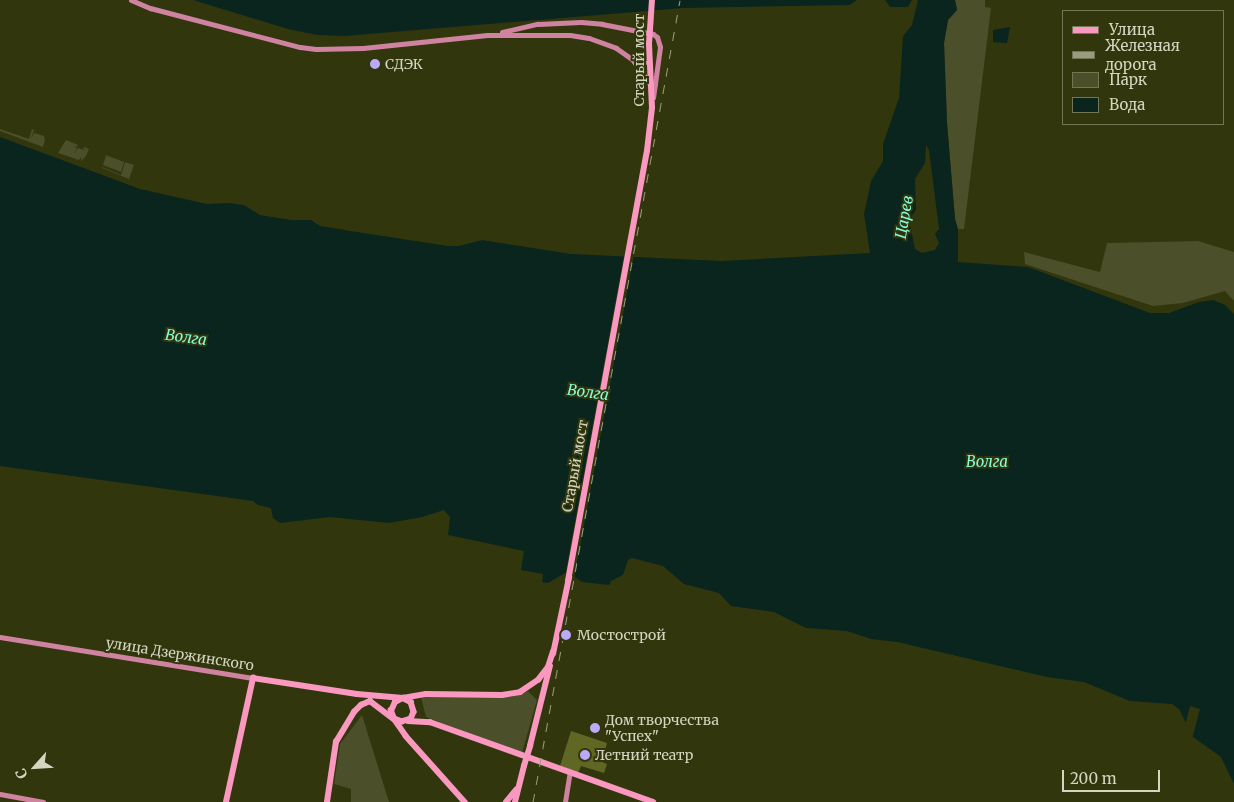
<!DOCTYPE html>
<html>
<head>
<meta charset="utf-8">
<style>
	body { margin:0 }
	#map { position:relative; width:1234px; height:802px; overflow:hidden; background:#32360d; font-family:Merriweather,serif }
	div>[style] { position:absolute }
	.green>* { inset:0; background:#4b4f2a }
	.forest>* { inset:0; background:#606624 }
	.water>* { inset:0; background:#09251e }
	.pier>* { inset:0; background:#32360d }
	.secondary>* { height:5px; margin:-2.5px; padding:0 2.5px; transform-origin:2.5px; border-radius:2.5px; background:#cf83a1 }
	.primary>* { height:5.5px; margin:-2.75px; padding:0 2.75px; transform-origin:2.75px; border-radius:2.75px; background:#fa98c0 }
	.rail>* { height:1px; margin-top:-0.5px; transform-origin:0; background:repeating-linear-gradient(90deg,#999d80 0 9px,transparent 0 18px) }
	.primary-bridge>* { height:5.5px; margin:-2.75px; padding:0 2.75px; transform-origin:2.75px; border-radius:2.75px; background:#fa98c0 }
	.dots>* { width:14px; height:14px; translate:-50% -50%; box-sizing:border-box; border:2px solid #32360d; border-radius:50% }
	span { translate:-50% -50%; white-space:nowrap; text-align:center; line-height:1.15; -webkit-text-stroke:4px #32360d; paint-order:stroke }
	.street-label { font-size:14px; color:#d3d7c1 }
	.poi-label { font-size:14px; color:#d3d7c1 }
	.left { translate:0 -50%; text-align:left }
	.water-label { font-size:15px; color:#85fede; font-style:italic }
	.legend { position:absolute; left:1062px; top:10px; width:162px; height:115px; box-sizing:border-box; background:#32360d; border:1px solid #727655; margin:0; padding:6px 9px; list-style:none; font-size:15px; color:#d3d7c1 }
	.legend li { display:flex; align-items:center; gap:10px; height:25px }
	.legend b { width:25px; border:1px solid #727655 }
	.north { position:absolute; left:10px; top:742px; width:50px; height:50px; -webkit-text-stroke:4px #32360d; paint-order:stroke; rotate:244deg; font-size:14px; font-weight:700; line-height:20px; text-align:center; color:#d3d7c1 }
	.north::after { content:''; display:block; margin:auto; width:18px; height:22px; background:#d3d7c1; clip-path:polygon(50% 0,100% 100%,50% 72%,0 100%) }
	.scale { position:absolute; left:1062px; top:770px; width:98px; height:22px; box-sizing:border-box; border:2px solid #d3d7c1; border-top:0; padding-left:6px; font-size:15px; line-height:18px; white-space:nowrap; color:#d3d7c1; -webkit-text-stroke:4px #32360d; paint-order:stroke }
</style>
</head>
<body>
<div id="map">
	<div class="green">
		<div style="clip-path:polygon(955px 0,985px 0,985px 7px,991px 8px,964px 229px,958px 229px,955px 219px,947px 123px,944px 43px,948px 20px,957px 10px)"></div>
		<div style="clip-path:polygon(0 129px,29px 139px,32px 129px,34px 130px,31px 139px,34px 133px,44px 136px,45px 140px,43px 147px,0 131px)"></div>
		<div style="clip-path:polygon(66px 140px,78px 145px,77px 147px,73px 146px,77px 148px,74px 154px,78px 148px,87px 151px,83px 149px,84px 147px,89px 149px,86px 156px,81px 161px,81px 157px,79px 160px,58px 153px)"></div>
		<div style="clip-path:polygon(106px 155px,124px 162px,121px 172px,103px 165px)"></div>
		<div style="clip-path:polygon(125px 162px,134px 165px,129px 179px,102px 168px,102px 167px,121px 175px)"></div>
		<div style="clip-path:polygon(1198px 241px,1234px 252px,1234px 301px,1225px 291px,1183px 303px,1153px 306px,1025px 264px,1024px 252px,1100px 272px,1107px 243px)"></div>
		<div style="clip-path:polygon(528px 691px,537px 700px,522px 753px,426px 717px,421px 697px,511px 697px)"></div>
		<div style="clip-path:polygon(362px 715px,389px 802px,351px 802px,351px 789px,334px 784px,340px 744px)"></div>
	</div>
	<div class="forest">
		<div style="clip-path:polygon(571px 731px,607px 743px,602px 762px,607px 764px,604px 773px,581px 766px,578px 773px,560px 766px)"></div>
	</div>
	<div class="water">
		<div style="clip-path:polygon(193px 0,857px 0,850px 5px,683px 8px,344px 36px,317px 35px,288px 29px)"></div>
		<div style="clip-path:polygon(885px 0,912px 0,908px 7px,890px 7px)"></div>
		<div style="clip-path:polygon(evenodd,918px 0,955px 0,957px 10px,948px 20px,944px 43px,947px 123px,955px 219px,958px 229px,958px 262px,1028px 267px,1150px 313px,1169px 313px,1199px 302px,1213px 300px,1225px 305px,1234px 314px,1234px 784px,1221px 757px,1193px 737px,1179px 709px,1172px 704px,1130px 701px,1084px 682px,1047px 677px,897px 642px,871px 639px,847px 631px,806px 628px,774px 612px,731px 606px,719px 593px,684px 584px,663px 566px,632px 558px,628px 560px,623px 575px,611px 581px,609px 585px,582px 582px,572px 575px,565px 573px,548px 583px,542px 582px,543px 574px,521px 570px,524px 551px,448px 535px,450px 517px,444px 510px,422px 517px,389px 523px,330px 517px,280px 523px,273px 518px,271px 508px,258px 505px,253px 501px,0 466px,0 137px,140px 189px,207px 204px,229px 203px,244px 205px,260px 215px,291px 220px,311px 220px,320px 226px,449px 246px,458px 246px,482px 240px,572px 254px,721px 261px,870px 253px,864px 214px,871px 181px,883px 161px,883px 144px,899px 98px,903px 36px,912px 25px,918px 0,926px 145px,929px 150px,939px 229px,935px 234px,939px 243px,935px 250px,922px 253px,915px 249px,909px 220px,916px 210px,915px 179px,925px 163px,926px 145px)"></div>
		<div style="clip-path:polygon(1010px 27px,1007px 43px,993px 42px,993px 30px)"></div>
	</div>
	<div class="pier">
		<div style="clip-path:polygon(345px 228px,450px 243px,482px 237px,572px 252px,572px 254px,482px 240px,458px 246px,449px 246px,344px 230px)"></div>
		<div style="clip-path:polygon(624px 255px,634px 255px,574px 579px,565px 576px)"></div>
		<div style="clip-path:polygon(1190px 706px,1200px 709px,1192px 739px,1185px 726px)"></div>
	</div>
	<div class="secondary">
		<div style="left:131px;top:0;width:21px;rotate:23deg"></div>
		<div style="left:150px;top:8px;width:155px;rotate:14.6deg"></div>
		<div style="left:300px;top:47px;width:16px;rotate:7deg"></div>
		<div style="left:316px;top:49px;width:47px;rotate:-1.2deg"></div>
		<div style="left:363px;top:48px;width:125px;rotate:-6deg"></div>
		<div style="left:487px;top:35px;width:83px"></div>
		<div style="left:570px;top:35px;width:19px;rotate:9deg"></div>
		<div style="left:589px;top:38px;width:29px;rotate:20deg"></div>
		<div style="left:616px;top:48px;width:19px;rotate:35deg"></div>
		<div style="left:632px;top:59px;width:31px;rotate:54deg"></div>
		<div style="left:650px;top:84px;width:5px"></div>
		<div style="left:502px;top:32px;width:37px;rotate:-13deg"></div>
		<div style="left:538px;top:24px;width:43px;rotate:-2.7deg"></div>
		<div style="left:581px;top:22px;width:21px;rotate:5deg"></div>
		<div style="left:602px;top:24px;width:52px;rotate:11.1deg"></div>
		<div style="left:653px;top:34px;width:5px;rotate:37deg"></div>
		<div style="left:657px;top:37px;width:10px;rotate:73deg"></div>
		<div style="left:660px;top:47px;width:51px;rotate:97.8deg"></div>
		<div style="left:634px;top:61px;width:6px;rotate:18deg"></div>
		<div style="left:640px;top:63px;width:9px;rotate:-13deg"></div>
		<div style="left:0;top:637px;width:256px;rotate:9.2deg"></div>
		<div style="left:0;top:794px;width:44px;rotate:10.5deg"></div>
		<div style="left:565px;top:802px;width:30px;rotate:-81deg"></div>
	</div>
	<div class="primary">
		<div style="left:568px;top:581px;width:437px;rotate:-79.6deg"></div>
		<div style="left:647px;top:151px;width:43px;rotate:-83.4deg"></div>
		<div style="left:652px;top:108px;width:64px;rotate:-92.7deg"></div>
		<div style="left:553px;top:654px;width:78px;rotate:-78.1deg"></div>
		<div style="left:395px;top:720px;width:19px;rotate:55deg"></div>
		<div style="left:406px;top:736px;width:89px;rotate:48.2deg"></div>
		<div style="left:408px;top:721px;width:22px;rotate:3deg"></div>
		<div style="left:430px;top:722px;width:237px;rotate:19.7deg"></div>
		<div style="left:530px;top:746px;width:82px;rotate:-76deg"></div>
		<div style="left:226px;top:802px;width:127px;rotate:-77.7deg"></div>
		<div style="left:253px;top:678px;width:105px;rotate:8.7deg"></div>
		<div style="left:357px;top:694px;width:46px;rotate:5deg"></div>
		<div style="left:403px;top:698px;width:9px;rotate:27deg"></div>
		<div style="left:411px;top:702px;width:10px;rotate:73deg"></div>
		<div style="left:414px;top:712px;width:8px;rotate:113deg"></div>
		<div style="left:411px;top:719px;width:9px;rotate:162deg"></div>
		<div style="left:402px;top:722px;width:9px;rotate:-159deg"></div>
		<div style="left:394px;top:719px;width:9px;rotate:-111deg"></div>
		<div style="left:391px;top:711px;width:10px;rotate:-66deg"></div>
		<div style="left:395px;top:702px;width:9px;rotate:-27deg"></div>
		<div style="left:403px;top:698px;width:23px;rotate:-10deg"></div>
		<div style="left:426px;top:694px;width:76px;rotate:0.8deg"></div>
		<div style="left:502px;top:695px;width:18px;rotate:-9deg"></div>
		<div style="left:520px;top:692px;width:22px;rotate:-34deg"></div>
		<div style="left:538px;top:680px;width:16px;rotate:-52deg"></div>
		<div style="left:548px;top:667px;width:16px;rotate:-72deg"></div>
		<div style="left:327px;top:802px;width:61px;rotate:-81.5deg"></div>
		<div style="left:336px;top:742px;width:35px;rotate:-59deg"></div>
		<div style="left:354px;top:712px;width:10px;rotate:-45deg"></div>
		<div style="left:361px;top:705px;width:10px;rotate:-24deg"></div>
		<div style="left:370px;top:701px;width:30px;rotate:37deg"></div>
		<div style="left:506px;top:802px;width:16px;rotate:-50deg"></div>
		<div style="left:515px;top:802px;width:37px;rotate:-76deg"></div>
	</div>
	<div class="rail">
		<div style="left:533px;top:802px;width:815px;rotate:-79.61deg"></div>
	</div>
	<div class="primary-bridge">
		<div style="left:649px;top:44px;width:44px;rotate:-86.1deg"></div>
		<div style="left:524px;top:766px;width:21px;rotate:-73deg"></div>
	</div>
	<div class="dots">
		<div style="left:375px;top:64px;background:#bbaaf6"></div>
		<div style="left:566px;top:635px;background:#bbaaf6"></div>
		<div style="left:595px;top:728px;background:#bbaaf6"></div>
		<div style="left:585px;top:755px;background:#bbaaf6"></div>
	</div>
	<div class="street-label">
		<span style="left:639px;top:60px;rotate:-90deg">Старый мост</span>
		<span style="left:575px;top:466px;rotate:-80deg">Старый мост</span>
		<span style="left:180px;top:654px;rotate:9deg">улица Дзержинского</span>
	</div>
	<div class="poi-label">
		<span class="left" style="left:385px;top:64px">СДЭК</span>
		<span class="left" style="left:577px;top:635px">Мостострой</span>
		<span class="left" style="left:605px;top:728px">Дом творчества<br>"Успех"</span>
		<span class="left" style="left:595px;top:755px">Летний театр</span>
	</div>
	<div class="water-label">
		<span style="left:904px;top:217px;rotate:-80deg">Царев</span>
		<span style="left:186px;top:337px;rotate:8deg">Волга</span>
		<span style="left:588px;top:392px;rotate:8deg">Волга</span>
		<span style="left:987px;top:462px">Волга</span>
	</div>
	<ul class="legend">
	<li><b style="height:6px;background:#fa98c0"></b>Улица</li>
	<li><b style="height:6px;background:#999d80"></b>Железная дорога</li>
	<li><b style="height:14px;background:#4b4f2a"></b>Парк</li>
	<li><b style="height:14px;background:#09251e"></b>Вода</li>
	</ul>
	<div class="north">С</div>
	<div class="scale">200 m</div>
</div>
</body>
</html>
